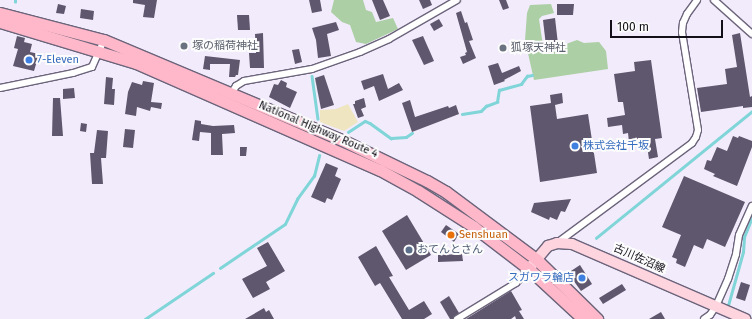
<!DOCTYPE html>
<html>
<head>
<meta charset="utf-8">
<style>
	body { margin:0 }
	#map { position:relative; width:752px; height:319px; overflow:hidden; background:#f1ebfb; font-family:"Fira Sans","Noto Sans JP",sans-serif }
	div>[style] { position:absolute }
	.green>* { inset:0; background:#accfa5 }
	.sand>* { inset:0; background:#efe5c0 }
	.stream>* { height:2.5px; margin:-1.25px; padding:0 1.25px; transform-origin:1.25px; border-radius:1.25px; background:#7fd5d8 }
	.building>* { inset:0; background:#5f576d }
	.roads { filter:drop-shadow(1px 0 #6c647b) drop-shadow(-1px 0 #6c647b) drop-shadow(0 1px #6c647b) drop-shadow(0 -1px #6c647b) }
	.street>* { height:6px; margin:-3px; padding:0 3px; transform-origin:3px; border-radius:3px; background:#fff }
	.primary>* { height:10px; margin:-5px; padding:0 5px; transform-origin:5px; border-radius:5px; background:#fed4df }
	.highway>* { height:11px; margin:-5.5px; padding:0 5.5px; transform-origin:5.5px; border-radius:5.5px; background:#feb8c9 }
	.dots>* { width:11px; height:11px; translate:-50% -50%; box-sizing:border-box; border:2px solid #fcfcfc; border-radius:50% }
	span { translate:-50% -50%; white-space:nowrap; text-align:center; line-height:1.15; -webkit-text-stroke:4px #fcfcfc; paint-order:stroke }
	.worship-label { font-size:11px; color:#5b616d }
	.left { translate:0 -50%; text-align:left }
	.shop-label { font-size:11px; color:#366cbe }
	.right { translate:-100% -50%; text-align:right }
	.street-label { font-size:11px; color:#120f18 }
	.food-label { font-size:11px; color:#c56008 }
	.service-label { font-size:11px; color:#4e5e75 }
	.scale { position:absolute; left:610px; top:20px; width:113px; height:18px; box-sizing:border-box; border:2px solid #120f18; border-top:0; padding-left:5px; font-size:12px; line-height:14px; white-space:nowrap; color:#120f18; -webkit-text-stroke:3px #fcfcfc; paint-order:stroke }
</style>
</head>
<body>
<div id="map">
	<div class="green">
		<div style="clip-path:polygon(334px 0,363px 0,366px 10px,372px 12px,376px 22px,393px 18px,398px 29px,366px 44px,356px 42px,350px 25px,342px 22px,331px 12px)"></div>
		<div style="clip-path:polygon(551px 4px,554px 13px,542px 16px,539px 19px,544px 52px,577px 40px,584px 43px,599px 42px,606px 51px,608px 69px,534px 80px,525px 40px,527px 13px,530px 5px)"></div>
	</div>
	<div class="sand">
		<div style="clip-path:polygon(348px 104px,358px 122px,344px 131px,320px 122px,320px 110px,336px 109px)"></div>
	</div>
	<div class="stream">
		<div style="left:15px;top:2px;width:2px;rotate:-90deg"></div>
		<div style="left:312px;top:76px;width:43px;rotate:82.1deg"></div>
		<div style="left:462px;top:114px;width:19px;rotate:-9deg"></div>
		<div style="left:481px;top:111px;width:7px;rotate:-45deg"></div>
		<div style="left:486px;top:106px;width:12px;rotate:-20deg"></div>
		<div style="left:497px;top:102px;width:12px;rotate:-81deg"></div>
		<div style="left:499px;top:90px;width:23px;rotate:-15deg"></div>
		<div style="left:521px;top:84px;width:10px;rotate:-53deg"></div>
		<div style="left:527px;top:76px;width:5px;rotate:-11deg"></div>
		<div style="left:348px;top:132px;width:20px;rotate:-33deg"></div>
		<div style="left:365px;top:121px;width:5px;rotate:22deg"></div>
		<div style="left:370px;top:123px;width:26px;rotate:36deg"></div>
		<div style="left:391px;top:138px;width:15px;rotate:-4deg"></div>
		<div style="left:406px;top:137px;width:7px;rotate:-34deg"></div>
		<div style="left:596px;top:238px;width:201px;rotate:-39.1deg"></div>
		<div style="left:220px;top:268px;width:78px;rotate:-34.1deg"></div>
		<div style="left:285px;top:224px;width:28px;rotate:-64deg"></div>
		<div style="left:297px;top:199px;width:29px;rotate:-54deg"></div>
		<div style="left:314px;top:176px;width:21px;rotate:-76deg"></div>
		<div style="left:727px;top:309px;width:59px;rotate:-74.3deg"></div>
		<div style="left:743px;top:252px;width:15px;rotate:-86deg"></div>
		<div style="left:744px;top:237px;width:22px;rotate:-68deg"></div>
		<div style="left:145px;top:319px;width:82px;rotate:-34.1deg"></div>
	</div>
	<div class="building">
		<div style="clip-path:polygon(133px 0,157px 0,154px 18px,143px 17px,145px 5px,133px 3px)"></div>
		<div style="clip-path:polygon(309px 0,320px 0,322px 11px,312px 13px)"></div>
		<div style="clip-path:polygon(372px 0,383px 0,390px 16px,380px 20px)"></div>
		<div style="clip-path:polygon(419px 0,430px 0,432px 5px,423px 9px)"></div>
		<div style="clip-path:polygon(499px 0,506px 0,509px 8px,503px 10px)"></div>
		<div style="clip-path:polygon(58px 4px,66px 6px,64px 14px,56px 13px)"></div>
		<div style="clip-path:polygon(557px 4px,574px 4px,573px 15px,557px 15px)"></div>
		<div style="clip-path:polygon(81px 9px,94px 11px,93px 20px,80px 18px)"></div>
		<div style="clip-path:polygon(461px 11px,465px 23px,467px 22px,473px 40px,469px 41px,476px 58px,463px 64px,460px 57px,466px 55px,465px 53px,467px 52px,456px 13px)"></div>
		<div style="clip-path:polygon(237px 15px,249px 15px,250px 30px,238px 30px)"></div>
		<div style="clip-path:polygon(555px 18px,558px 44px,546px 46px,543px 20px)"></div>
		<div style="clip-path:polygon(439px 19px,443px 26px,434px 31px,430px 24px)"></div>
		<div style="clip-path:polygon(336px 22px,339px 30px,327px 34px,331px 56px,318px 58px,316px 40px,312px 28px)"></div>
		<div style="clip-path:polygon(263px 33px,264px 68px,250px 68px,249px 53px,256px 53px,255px 34px)"></div>
		<div style="clip-path:polygon(740px 33px,750px 97px,752px 96px,752px 107px,743px 108px,743px 106px,701px 112px,697px 88px,727px 84px,725px 69px,737px 67px,732px 35px)"></div>
		<div style="clip-path:polygon(17px 36px,25px 38px,24px 42px,32px 44px,30px 52px,39px 54px,34px 71px,13px 66px,18px 49px,14px 48px)"></div>
		<div style="clip-path:polygon(423px 36px,434px 61px,424px 65px,412px 40px)"></div>
		<div style="clip-path:polygon(299px 49px,302px 62px,295px 64px,292px 50px)"></div>
		<div style="clip-path:polygon(205px 56px,240px 60px,238px 75px,236px 75px,235px 77px,229px 77px,230px 64px,210px 64px,210px 70px,203px 69px)"></div>
		<div style="clip-path:polygon(651px 60px,662px 138px,655px 139px,658px 157px,649px 159px,646px 140px,629px 142px,628px 133px,623px 134px,622px 125px,608px 127px,607px 118px,625px 115px,623px 102px,618px 102px,614px 74px,635px 71px,634px 62px)"></div>
		<div style="clip-path:polygon(498px 63px,502px 73px,519px 66px,521px 71px,504px 80px,505px 81px,494px 85px,488px 66px)"></div>
		<div style="clip-path:polygon(383px 74px,388px 89px,399px 83px,403px 90px,379px 101px,374px 86px,364px 90px,361px 81px)"></div>
		<div style="clip-path:polygon(324px 75px,334px 105px,321px 109px,315px 78px)"></div>
		<div style="clip-path:polygon(106px 77px,113px 78px,112px 89px,115px 89px,114px 105px,104px 104px)"></div>
		<div style="clip-path:polygon(281px 80px,287px 83px,286px 87px,297px 92px,290px 108px,269px 97px,274px 84px,278px 85px)"></div>
		<div style="clip-path:polygon(143px 81px,154px 83px,151px 102px,162px 103px,161px 109px,151px 107px,150px 111px,137px 107px,136px 116px,125px 114px,128px 92px,132px 82px,142px 85px)"></div>
		<div style="clip-path:polygon(74px 88px,75px 98px,63px 99px,63px 89px)"></div>
		<div style="clip-path:polygon(562px 93px,563px 103px,555px 105px,557px 119px,588px 114px,597px 173px,540px 182px,530px 106px,551px 103px,550px 95px)"></div>
		<div style="clip-path:polygon(53px 98px,60px 98px,63px 136px,52px 136px)"></div>
		<div style="clip-path:polygon(364px 98px,366px 107px,361px 109px,364px 116px,358px 118px,353px 104px,355px 104px,355px 101px)"></div>
		<div style="clip-path:polygon(410px 100px,415px 117px,448px 106px,449px 108px,456px 105px,459px 114px,412px 132px,402px 103px)"></div>
		<div style="clip-path:polygon(195px 120px,201px 121px,201px 124px,213px 126px,234px 125px,235px 133px,222px 134px,223px 155px,211px 155px,211px 133px,200px 132px,199px 141px,192px 140px)"></div>
		<div style="clip-path:polygon(81px 123px,87px 124px,86px 132px,80px 131px)"></div>
		<div style="clip-path:polygon(125px 129px,135px 130px,133px 148px,123px 147px)"></div>
		<div style="clip-path:polygon(97px 130px,108px 131px,106px 158px,101px 158px,103px 184px,92px 184px,90px 153px,94px 153px)"></div>
		<div style="clip-path:polygon(733px 136px,738px 138px,739px 136px,752px 141px,752px 147px,737px 186px,713px 176px,715px 174px,704px 169px,707px 160px,711px 161px,717px 147px,727px 151px)"></div>
		<div style="clip-path:polygon(240px 147px,247px 147px,246px 156px,240px 156px)"></div>
		<div style="clip-path:polygon(326px 163px,338px 168px,335px 176px,341px 179px,332px 200px,327px 198px,325px 203px,311px 197px)"></div>
		<div style="clip-path:polygon(684px 176px,745px 202px,725px 247px,707px 239px,703px 249px,694px 245px,685px 267px,676px 263px,677px 259px,672px 257px,681px 235px,662px 227px)"></div>
		<div style="clip-path:polygon(571px 199px,565px 212px,561px 211px,557px 220px,550px 217px,549px 220px,531px 212px,534px 203px)"></div>
		<div style="clip-path:polygon(407px 215px,431px 255px,406px 270px,382px 231px)"></div>
		<div style="clip-path:polygon(446px 225px,459px 234px,454px 242px,441px 232px)"></div>
		<div style="clip-path:polygon(268px 242px,285px 271px,266px 282px,270px 289px,253px 298px,242px 279px,267px 266px,257px 248px)"></div>
		<div style="clip-path:polygon(376px 246px,393px 276px,389px 277px,409px 310px,424px 301px,432px 314px,424px 319px,402px 319px,380px 283px,375px 286px,358px 257px)"></div>
		<div style="clip-path:polygon(462px 254px,463px 261px,438px 262px,438px 255px)"></div>
		<div style="clip-path:polygon(580px 265px,592px 284px,581px 291px,568px 273px)"></div>
		<div style="clip-path:polygon(741px 282px,750px 285px,745px 301px,736px 298px)"></div>
		<div style="clip-path:polygon(622px 284px,626px 290px,603px 304px,599px 298px)"></div>
		<div style="clip-path:polygon(511px 291px,522px 310px,519px 311px,524px 319px,516px 319px,515px 316px,511px 319px,466px 319px)"></div>
		<div style="clip-path:polygon(449px 296px,459px 313px,453px 319px,450px 319px,440px 302px)"></div>
		<div style="clip-path:polygon(264px 308px,266px 312px,269px 310px,274px 319px,245px 319px)"></div>
		<div style="clip-path:polygon(661px 312px,665px 319px,649px 319px)"></div>
	</div>
	<div class="roads">
		<div class="street">
			<div style="left:714px;top:0;width:51px;rotate:41.8deg"></div>
			<div style="left:0;top:88px;width:75px;rotate:-11.6deg"></div>
			<div style="left:73px;top:73px;width:20px;rotate:-18deg"></div>
			<div style="left:92px;top:67px;width:30px;rotate:-66deg"></div>
			<div style="left:230px;top:95px;width:11px;rotate:-56deg"></div>
			<div style="left:236px;top:86px;width:9px;rotate:-32deg"></div>
			<div style="left:244px;top:81px;width:69px;rotate:-10deg"></div>
			<div style="left:312px;top:69px;width:51px;rotate:-19.5deg"></div>
			<div style="left:360px;top:52px;width:32px;rotate:-24deg"></div>
			<div style="left:389px;top:39px;width:78px;rotate:-29.8deg"></div>
			<div style="left:557px;top:243px;width:168px;rotate:-36.5deg"></div>
			<div style="left:692px;top:143px;width:7px;rotate:-56deg"></div>
			<div style="left:696px;top:137px;width:7px;rotate:-74deg"></div>
			<div style="left:698px;top:130px;width:99px;rotate:-99.3deg"></div>
			<div style="left:682px;top:32px;width:9px;rotate:-84deg"></div>
			<div style="left:683px;top:23px;width:10px;rotate:-66deg"></div>
			<div style="left:687px;top:14px;width:17px;rotate:-54deg"></div>
			<div style="left:457px;top:319px;width:69px;rotate:-31.4deg"></div>
			<div style="left:516px;top:283px;width:19px;rotate:-47deg"></div>
			<div style="left:704px;top:319px;width:7px;rotate:-34deg"></div>
			<div style="left:710px;top:315px;width:11px;rotate:-56deg"></div>
			<div style="left:716px;top:306px;width:30px;rotate:-66deg"></div>
			<div style="left:728px;top:279px;width:26px;rotate:-72deg"></div>
			<div style="left:736px;top:254px;width:19px;rotate:-81deg"></div>
			<div style="left:739px;top:235px;width:32px;rotate:-66deg"></div>
		</div>
		<div class="primary">
			<div style="left:532px;top:265px;width:25px;rotate:-50deg"></div>
			<div style="left:548px;top:246px;width:9px;rotate:-18deg"></div>
			<div style="left:557px;top:243px;width:15px;rotate:4deg"></div>
			<div style="left:572px;top:244px;width:189px;rotate:23.4deg"></div>
		</div>
		<div class="highway">
			<div style="left:0;top:13px;width:107px;rotate:14.6deg"></div>
			<div style="left:104px;top:40px;width:258px;rotate:22.8deg"></div>
			<div style="left:342px;top:140px;width:94px;rotate:25.8deg"></div>
			<div style="left:427px;top:181px;width:22px;rotate:30deg"></div>
			<div style="left:446px;top:192px;width:112px;rotate:36.7deg"></div>
			<div style="left:536px;top:259px;width:86px;rotate:44.5deg"></div>
			<div style="left:0;top:22px;width:142px;rotate:16.8deg"></div>
			<div style="left:136px;top:63px;width:266px;rotate:23.7deg"></div>
			<div style="left:380px;top:170px;width:43px;rotate:28.9deg"></div>
			<div style="left:418px;top:191px;width:67px;rotate:32.7deg"></div>
			<div style="left:474px;top:227px;width:69px;rotate:37.4deg"></div>
			<div style="left:529px;top:269px;width:74px;rotate:42.8deg"></div>
		</div>
	</div>
	<div class="dots">
		<div style="left:184px;top:46px;background:#6b7280"></div>
		<div style="left:503px;top:48px;background:#6b7280"></div>
		<div style="left:29px;top:60px;background:#3f7fe0"></div>
		<div style="left:575px;top:146px;background:#3f7fe0"></div>
		<div style="left:451px;top:235px;background:#e8710a"></div>
		<div style="left:409px;top:250px;background:#5c6f8a"></div>
		<div style="left:582px;top:278px;background:#3f7fe0"></div>
	</div>
	<div class="worship-label">
		<span class="left" style="left:192px;top:46px">塚の稲荷神社</span>
		<span class="left" style="left:511px;top:48px">狐塚天神社</span>
	</div>
	<div class="shop-label">
		<span class="left" style="left:37px;top:60px">7-Eleven</span>
		<span class="left" style="left:583px;top:146px">株式会社千坂</span>
		<span class="right" style="left:574px;top:278px">スガワラ輪店</span>
	</div>
	<div class="street-label">
		<span style="left:318px;top:130px;rotate:23deg">National Highway Route 4</span>
		<span style="left:639px;top:259px;rotate:24deg">古川佐沼線</span>
	</div>
	<div class="food-label">
		<span class="left" style="left:459px;top:235px">Senshuan</span>
	</div>
	<div class="service-label">
		<span class="left" style="left:417px;top:250px">おてんとさん</span>
	</div>
	<div class="scale">100 m</div>
</div>
</body>
</html>
